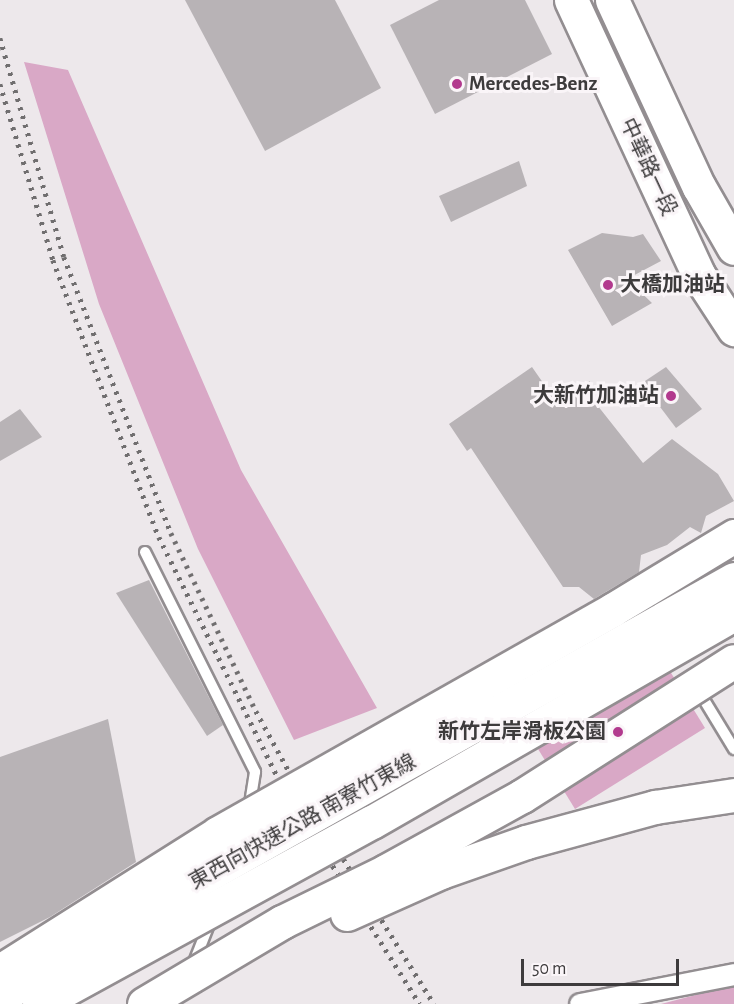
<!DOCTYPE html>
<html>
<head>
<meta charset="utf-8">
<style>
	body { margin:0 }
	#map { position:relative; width:734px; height:1004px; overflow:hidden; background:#ede8eb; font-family:"Alegreya Sans","Noto Sans TC",sans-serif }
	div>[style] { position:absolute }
	.green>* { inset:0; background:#d9a8c6 }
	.building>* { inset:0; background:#b8b3b6 }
	.roads { filter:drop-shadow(2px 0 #938e91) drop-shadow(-2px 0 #938e91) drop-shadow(0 2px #938e91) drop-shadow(0 -2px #938e91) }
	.service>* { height:10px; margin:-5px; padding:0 5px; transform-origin:5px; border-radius:5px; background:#fff }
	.minor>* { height:21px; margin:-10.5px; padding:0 10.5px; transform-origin:10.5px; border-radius:10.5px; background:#fff }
	.primary>* { height:33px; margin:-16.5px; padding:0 16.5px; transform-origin:16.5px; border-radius:16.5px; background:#fff }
	.rail>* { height:4.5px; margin-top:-2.25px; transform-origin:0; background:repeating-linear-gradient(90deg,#706e6f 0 3px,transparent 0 9px) }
	.bridges { filter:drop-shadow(2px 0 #938e91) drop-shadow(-2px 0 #938e91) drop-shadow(0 2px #938e91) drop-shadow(0 -2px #938e91) }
	.trunk-bridge>* { height:33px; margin:-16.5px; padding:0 16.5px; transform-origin:16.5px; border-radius:16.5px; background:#fff }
	.dots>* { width:16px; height:16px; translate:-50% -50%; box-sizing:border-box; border:3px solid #faf5f8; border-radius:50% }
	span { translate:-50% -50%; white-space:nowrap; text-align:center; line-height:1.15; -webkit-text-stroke:6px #faf5f8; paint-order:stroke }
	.poi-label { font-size:21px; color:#3d3b3c; font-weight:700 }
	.left { translate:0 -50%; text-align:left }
	.right { translate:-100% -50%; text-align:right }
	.street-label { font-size:21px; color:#3d3b3c }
	.scale { position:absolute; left:521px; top:959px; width:158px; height:27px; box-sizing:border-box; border:3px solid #3d3b3c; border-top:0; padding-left:8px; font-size:18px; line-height:21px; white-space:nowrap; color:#3d3b3c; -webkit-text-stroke:4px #faf5f8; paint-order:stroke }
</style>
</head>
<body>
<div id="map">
	<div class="green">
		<div style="clip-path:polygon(24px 62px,68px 70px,241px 470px,377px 708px,294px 740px,198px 549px,99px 304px)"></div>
		<div style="clip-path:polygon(660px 655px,705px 728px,575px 809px,530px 736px)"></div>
		<div style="clip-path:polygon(734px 985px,734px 1004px,661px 1004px)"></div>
	</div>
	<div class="building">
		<div style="clip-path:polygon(185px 0,335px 0,381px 88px,265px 151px)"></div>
		<div style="clip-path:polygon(439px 0,525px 0,552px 54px,435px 114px,390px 25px)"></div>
		<div style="clip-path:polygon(519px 161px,527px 186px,451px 222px,439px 196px)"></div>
		<div style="clip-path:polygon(602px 233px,633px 237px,643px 234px,661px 261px,627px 279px,652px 303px,612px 326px,568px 250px)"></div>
		<div style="clip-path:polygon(532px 367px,555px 400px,590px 381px,590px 396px,643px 463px,672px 439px,718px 474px,734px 501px,706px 516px,701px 533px,690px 527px,667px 545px,641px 555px,639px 572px,594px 599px,579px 587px,563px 587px,471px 448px,467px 451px,449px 424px)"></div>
		<div style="clip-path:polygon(666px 367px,702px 409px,676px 428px,642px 383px)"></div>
		<div style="clip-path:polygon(20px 409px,42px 437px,0 461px,0 422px)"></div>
		<div style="clip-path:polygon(149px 580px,223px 725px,207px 736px,116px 593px)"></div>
		<div style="clip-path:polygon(108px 719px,136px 862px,50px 917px,0 942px,0 757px)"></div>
	</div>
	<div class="roads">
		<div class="service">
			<div style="left:145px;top:552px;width:246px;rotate:63.4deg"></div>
			<div style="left:255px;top:772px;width:36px;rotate:99deg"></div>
			<div style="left:706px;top:703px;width:54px;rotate:58.7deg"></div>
			<div style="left:193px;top:965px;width:49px;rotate:-68.6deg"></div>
		</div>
		<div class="minor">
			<div style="left:580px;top:1004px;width:157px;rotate:-11deg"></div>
		</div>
		<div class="primary">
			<div style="left:571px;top:0;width:302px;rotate:65.1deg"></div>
			<div style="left:698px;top:274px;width:66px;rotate:56.8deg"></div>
			<div style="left:612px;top:0;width:206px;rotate:65.1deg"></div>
			<div style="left:699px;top:187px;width:70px;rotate:60.2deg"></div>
		</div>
	</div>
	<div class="rail">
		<div style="left:0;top:38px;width:228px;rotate:73.7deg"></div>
		<div style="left:64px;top:257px;width:296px;rotate:68.8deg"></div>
		<div style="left:171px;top:533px;width:197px;rotate:64.5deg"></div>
		<div style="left:256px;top:711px;width:73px;rotate:61.3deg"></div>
		<div style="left:291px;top:775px;width:270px;rotate:58deg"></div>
		<div style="left:0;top:84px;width:184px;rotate:73.2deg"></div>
		<div style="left:53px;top:260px;width:297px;rotate:69.1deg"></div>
		<div style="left:159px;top:537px;width:273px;rotate:63.7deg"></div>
		<div style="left:280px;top:782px;width:262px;rotate:57.8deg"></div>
	</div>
	<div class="bridges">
		<div class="trunk-bridge">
			<div style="left:347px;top:914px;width:103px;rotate:-24.1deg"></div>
			<div style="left:441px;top:872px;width:90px;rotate:-19.4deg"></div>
			<div style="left:526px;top:842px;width:134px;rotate:-15.2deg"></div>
			<div style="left:655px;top:807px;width:80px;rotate:-8.6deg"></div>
			<div style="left:0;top:971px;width:258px;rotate:-32.3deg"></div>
			<div style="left:218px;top:833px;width:453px;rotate:-29.5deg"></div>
			<div style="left:612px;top:610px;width:143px;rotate:-31.2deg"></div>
			<div style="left:0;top:997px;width:196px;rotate:-30.8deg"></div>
			<div style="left:168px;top:897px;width:649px;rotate:-29.33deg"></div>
			<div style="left:39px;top:1004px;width:379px;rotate:-28.7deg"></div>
			<div style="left:372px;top:822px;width:418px;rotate:-29.9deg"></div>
			<div style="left:144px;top:1004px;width:161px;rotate:-30.7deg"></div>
			<div style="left:282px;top:922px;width:116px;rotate:-26.1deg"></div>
			<div style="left:386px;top:871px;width:155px;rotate:-28.9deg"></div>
			<div style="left:522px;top:796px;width:251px;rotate:-32.5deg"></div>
		</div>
	</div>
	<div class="dots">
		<div style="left:457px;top:84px;background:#b23a8e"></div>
		<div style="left:608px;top:285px;background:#b23a8e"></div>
		<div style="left:671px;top:396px;background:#b23a8e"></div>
		<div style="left:618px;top:732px;background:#b23a8e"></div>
	</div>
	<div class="poi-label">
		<span class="left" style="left:469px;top:84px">Mercedes-Benz</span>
		<span class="left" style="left:620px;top:285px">大橋加油站</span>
		<span class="right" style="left:659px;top:396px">大新竹加油站</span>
		<span class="right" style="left:606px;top:732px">新竹左岸滑板公園</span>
	</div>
	<div class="street-label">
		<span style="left:648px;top:167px;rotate:65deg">中華路一段</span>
		<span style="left:303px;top:822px;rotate:-29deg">東西向快速公路 南寮竹東線</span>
	</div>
	<div class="scale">50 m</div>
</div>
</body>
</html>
